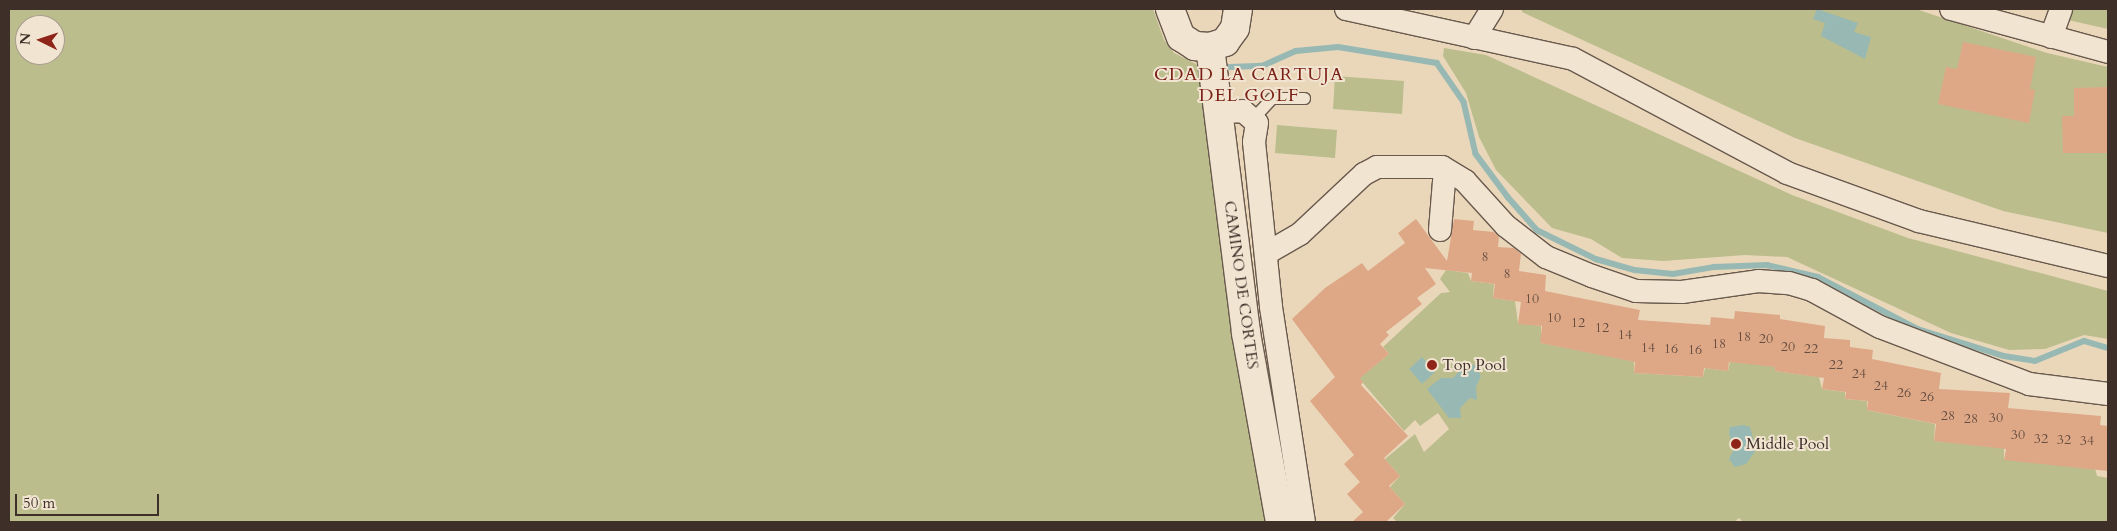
<!DOCTYPE html>
<html>
<head>
<meta charset="utf-8">
<style>
	body { margin:0 }
	#map { position:relative; width:2117px; height:531px; overflow:hidden; background:#ead7ba; font-family:Cardo,serif }
	div>[style] { position:absolute }
	.green>* { inset:0; background:#bbbd8d }
	.water>* { inset:0; background:#98b9b3 }
	.stream>* { height:5.5px; margin:-2.75px; padding:0 2.75px; transform-origin:2.75px; border-radius:2.75px; background:#98b9b3 }
	.building>* { inset:0; background:#dea887 }
	.roads { filter:drop-shadow(1px 0 #69594d) drop-shadow(-1px 0 #69594d) drop-shadow(0 1px #69594d) drop-shadow(0 -1px #69594d) }
	.lane>* { height:11px; margin:-5.5px; padding:0 5.5px; transform-origin:5.5px; border-radius:5.5px; background:#f1e5d2 }
	.street>* { height:22px; margin:-11px; padding:0 11px; transform-origin:11px; border-radius:11px; background:#f1e5d2 }
	.secondary>* { height:28px; margin:-14px; padding:0 14px; transform-origin:14px; border-radius:14px; background:#f1e5d2 }
	.dots>* { width:14px; height:14px; translate:-50% -50%; box-sizing:border-box; border:2px solid #f1e5d2; border-radius:50% }
	span { translate:-50% -50%; white-space:nowrap; text-align:center; line-height:1.15; -webkit-text-stroke:4px #f1e5d2; paint-order:stroke }
	.number-label { font-size:14px; color:#664d40 }
	.number-label span { -webkit-text-stroke-width:0 }
	.street-label { font-size:16px; color:#3e2f29 }
	.poi-label { font-size:16px; color:#3e2f29 }
	.left { translate:0 -50%; text-align:left }
	.neighbourhood-label { font-size:18px; color:#7a1f14; letter-spacing:1px }
	.frame { position:absolute; inset:0; border:10px solid #3e2f29; pointer-events:none }
	.north { position:absolute; left:15px; top:15px; width:50px; height:50px; box-sizing:border-box; background:#f1e5d2; border:1px solid #a99c8e; border-radius:50%; rotate:274deg; font-size:14px; font-weight:700; line-height:20px; text-align:center; color:#3e2f29 }
	.north::after { content:''; display:block; margin:auto; width:18px; height:22px; background:#8f2418; clip-path:polygon(50% 0,100% 100%,50% 72%,0 100%) }
	.scale { position:absolute; left:15px; top:494px; width:144px; height:22px; box-sizing:border-box; border:2px solid #3e2f29; border-top:0; padding-left:6px; font-size:15px; line-height:18px; white-space:nowrap; color:#3e2f29; -webkit-text-stroke:4px #f1e5d2; paint-order:stroke }
</style>
</head>
<body>
<div id="map">
	<div class="green">
		<div style="clip-path:polygon(evenodd,9px 9px,1153px 9px,1164px 40px,1174px 53px,1196px 64px,1205px 78px,1275px 522px,9px 522px,9px 9px,25px 25px,55px 25px,55px 55px,25px 55px,25px 25px)"></div>
		<div style="clip-path:polygon(1522px 9px,1916px 9px,2047px 53px,2108px 67px,2108px 233px,2003px 211px,1795px 138px,1522px 12px)"></div>
		<div style="clip-path:polygon(2071px 9px,2108px 9px,2108px 29px,2068px 20px)"></div>
		<div style="clip-path:polygon(1444px 48px,1486px 55px,1792px 195px,1908px 238px,2108px 291px,2108px 339px,2084px 335px,2045px 349px,2009px 350px,1951px 333px,1787px 257px,1745px 255px,1663px 261px,1622px 258px,1591px 239px,1552px 228px,1496px 170px,1479px 137px,1466px 93px,1443px 56px)"></div>
		<div style="clip-path:polygon(1335px 76px,1404px 81px,1402px 114px,1333px 109px)"></div>
		<div style="clip-path:polygon(1277px 125px,1337px 130px,1335px 158px,1275px 153px)"></div>
		<div style="clip-path:polygon(1446px 270px,1468px 273px,1471px 281px,1494px 284px,1493px 298px,1515px 301px,1518px 323px,1541px 326px,1541px 343px,1634px 361px,1634px 373px,1703px 377px,1705px 368px,1728px 371px,1730px 362px,1775px 366px,1775px 371px,1819px 377px,1822px 389px,1845px 392px,1845px 399px,1867px 401px,1867px 410px,1935px 424px,1934px 441px,2004px 445px,2004px 459px,2095px 468px,2097px 476px,2108px 478px,2108px 522px,1743px 522px,1739px 518px,1734px 522px,1397px 522px,1393px 518px,1405px 504px,1390px 487px,1400px 476px,1385px 459px,1415px 434px,1424px 452px,1449px 429px,1438px 413px,1420px 426px,1415px 420px,1404px 431px,1351px 369px,1367px 372px,1389px 354px,1383px 347px,1441px 293px,1450px 292px,1440px 279px)"></div>
	</div>
	<div class="water">
		<div style="clip-path:polygon(1817px 9px,1858px 23px,1854px 32px,1871px 37px,1865px 59px,1821px 36px,1825px 23px,1813px 19px)"></div>
		<div style="clip-path:polygon(1422px 357px,1435px 372px,1422px 384px,1409px 369px)"></div>
		<div style="clip-path:polygon(1466px 364px,1475px 365px,1481px 376px,1476px 387px,1477px 400px,1470px 398px,1460px 408px,1461px 418px,1449px 418px,1427px 389px,1441px 378px,1453px 378px)"></div>
		<div style="clip-path:polygon(1743px 425px,1750px 427px,1756px 450px,1746px 464px,1735px 467px,1729px 459px,1733px 451px,1729px 432px,1730px 427px)"></div>
	</div>
	<div class="stream">
		<div style="left:1230px;top:67px;width:32px;rotate:-2deg"></div>
		<div style="left:1262px;top:66px;width:37px;rotate:-24deg"></div>
		<div style="left:1296px;top:51px;width:42px;rotate:-5.4deg"></div>
		<div style="left:1338px;top:47px;width:100px;rotate:9.2deg"></div>
		<div style="left:1437px;top:63px;width:47px;rotate:55.3deg"></div>
		<div style="left:1464px;top:102px;width:53px;rotate:77deg"></div>
		<div style="left:1476px;top:154px;width:54px;rotate:53.3deg"></div>
		<div style="left:1508px;top:197px;width:44px;rotate:48.7deg"></div>
		<div style="left:1537px;top:230px;width:66px;rotate:26.2deg"></div>
		<div style="left:1596px;top:259px;width:41px;rotate:15.8deg"></div>
		<div style="left:1635px;top:270px;width:38px;rotate:6deg"></div>
		<div style="left:1673px;top:274px;width:42px;rotate:-9.7deg"></div>
		<div style="left:1714px;top:267px;width:53px;rotate:-2.2deg"></div>
		<div style="left:1767px;top:265px;width:52px;rotate:13.2deg"></div>
		<div style="left:1818px;top:277px;width:113px;rotate:27.5deg"></div>
		<div style="left:1918px;top:329px;width:90px;rotate:17.4deg"></div>
		<div style="left:2004px;top:356px;width:31px;rotate:9deg"></div>
		<div style="left:2035px;top:361px;width:53px;rotate:-22.2deg"></div>
		<div style="left:2084px;top:341px;width:25px;rotate:16deg"></div>
	</div>
	<div class="building">
		<div style="clip-path:polygon(1963px 42px,2036px 57px,2030px 89px,2035px 90px,2029px 123px,1938px 104px,1946px 67px,1957px 69px)"></div>
		<div style="clip-path:polygon(2108px 87px,2108px 153px,2063px 153px,2062px 116px,2074px 116px,2074px 88px)"></div>
		<div style="clip-path:polygon(1416px 219px,1447px 261px,1454px 219px,1474px 221px,1473px 230px,1494px 232px,1499px 237px,1498px 247px,1514px 248px,1521px 254px,1519px 271px,1546px 275px,1545px 291px,1640px 310px,1638px 320px,1710px 325px,1711px 317px,1734px 319px,1735px 311px,1780px 315px,1780px 319px,1825px 326px,1824px 338px,1850px 340px,1850px 347px,1873px 350px,1872px 359px,1941px 373px,1939px 389px,2010px 393px,2008px 408px,2101px 416px,2100px 425px,2108px 426px,2108px 471px,2004px 460px,2006px 449px,1934px 441px,1936px 424px,1867px 410px,1868px 401px,1845px 399px,1846px 392px,1822px 389px,1824px 378px,1775px 371px,1775px 367px,1729px 362px,1728px 371px,1704px 368px,1703px 377px,1634px 373px,1635px 362px,1540px 343px,1542px 326px,1518px 324px,1521px 302px,1493px 298px,1495px 284px,1471px 281px,1472px 273px,1425px 268px,1436px 284px,1417px 298px,1422px 304px,1386px 332px,1389px 335px,1380px 344px,1389px 354px,1360px 378px,1363px 382px,1361px 385px,1408px 436px,1384px 458px,1400px 476px,1389px 486px,1405px 504px,1386px 522px,1352px 522px,1363px 512px,1347px 494px,1360px 482px,1344px 464px,1354px 455px,1310px 401px,1335px 377px,1292px 319px,1325px 288px,1362px 263px,1368px 271px,1405px 243px,1398px 233px)"></div>
	</div>
	<div class="roads">
		<div class="lane">
			<div style="left:1254px;top:117px;width:26px;rotate:-47deg"></div>
			<div style="left:1272px;top:98px;width:32px"></div>
		</div>
		<div class="street">
			<div style="left:1346px;top:9px;width:232px;rotate:12.4deg"></div>
			<div style="left:1573px;top:59px;width:242px;rotate:28deg"></div>
			<div style="left:1787px;top:173px;width:140px;rotate:20deg"></div>
			<div style="left:1919px;top:221px;width:194px;rotate:13.4deg"></div>
			<div style="left:1951px;top:9px;width:163px;rotate:15.3deg"></div>
			<div style="left:2051px;top:37px;width:30px;rotate:-70deg"></div>
			<div style="left:1474px;top:38px;width:34px;rotate:-58deg"></div>
			<div style="left:1219px;top:112px;width:24px;rotate:-2deg"></div>
			<div style="left:1243px;top:111px;width:18px;rotate:41deg"></div>
			<div style="left:1257px;top:123px;width:19px;rotate:99deg"></div>
			<div style="left:1254px;top:142px;width:166px;rotate:84.1deg"></div>
			<div style="left:1271px;top:307px;width:218px;rotate:81.3deg"></div>
			<div style="left:1440px;top:230px;width:61px;rotate:-85.3deg"></div>
			<div style="left:1267px;top:253px;width:38px;rotate:-30deg"></div>
			<div style="left:1300px;top:234px;width:88px;rotate:-43.2deg"></div>
			<div style="left:1364px;top:174px;width:15px;rotate:-28deg"></div>
			<div style="left:1377px;top:167px;width:65px"></div>
			<div style="left:1442px;top:167px;width:27px;rotate:31deg"></div>
			<div style="left:1465px;top:181px;width:61px;rotate:47.7deg"></div>
			<div style="left:1506px;top:226px;width:51px;rotate:37.8deg"></div>
			<div style="left:1546px;top:257px;width:50px;rotate:22.4deg"></div>
			<div style="left:1592px;top:276px;width:46px;rotate:18.8deg"></div>
			<div style="left:1636px;top:291px;width:46px;rotate:1.2deg"></div>
			<div style="left:1682px;top:292px;width:77px;rotate:-8.2deg"></div>
			<div style="left:1758px;top:281px;width:31px;rotate:4deg"></div>
			<div style="left:1789px;top:283px;width:24px;rotate:17deg"></div>
			<div style="left:1812px;top:290px;width:77px;rotate:28.6deg"></div>
			<div style="left:1880px;top:327px;width:160px;rotate:20.9deg"></div>
			<div style="left:2029px;top:384px;width:80px;rotate:7.2deg"></div>
		</div>
		<div class="secondary">
			<div style="left:1170px;top:9px;width:30px;rotate:69deg"></div>
			<div style="left:1181px;top:37px;width:17px;rotate:33deg"></div>
			<div style="left:1195px;top:46px;width:15px;rotate:4deg"></div>
			<div style="left:1210px;top:47px;width:16px;rotate:-18deg"></div>
			<div style="left:1225px;top:42px;width:17px;rotate:-54deg"></div>
			<div style="left:1235px;top:28px;width:19px;rotate:-81deg"></div>
			<div style="left:1210px;top:47px;width:288px;rotate:82.8deg"></div>
			<div style="left:1246px;top:333px;width:192px;rotate:79.8deg"></div>
		</div>
	</div>
	<div class="dots">
		<div style="left:1432px;top:365px;background:#8f2418"></div>
		<div style="left:1736px;top:444px;background:#8f2418"></div>
	</div>
	<div class="number-label">
		<span style="left:1485px;top:257px">8</span>
		<span style="left:1507px;top:274px">8</span>
		<span style="left:1532px;top:299px">10</span>
		<span style="left:1554px;top:318px">10</span>
		<span style="left:1578px;top:323px">12</span>
		<span style="left:1602px;top:328px">12</span>
		<span style="left:1625px;top:335px">14</span>
		<span style="left:1744px;top:337px">18</span>
		<span style="left:1766px;top:339px">20</span>
		<span style="left:1719px;top:344px">18</span>
		<span style="left:1788px;top:347px">20</span>
		<span style="left:1648px;top:348px">14</span>
		<span style="left:1671px;top:349px">16</span>
		<span style="left:1811px;top:349px">22</span>
		<span style="left:1695px;top:350px">16</span>
		<span style="left:1836px;top:365px">22</span>
		<span style="left:1859px;top:374px">24</span>
		<span style="left:1881px;top:386px">24</span>
		<span style="left:1904px;top:393px">26</span>
		<span style="left:1927px;top:397px">26</span>
		<span style="left:1948px;top:416px">28</span>
		<span style="left:1996px;top:418px">30</span>
		<span style="left:1971px;top:419px">28</span>
		<span style="left:2018px;top:435px">30</span>
		<span style="left:2041px;top:439px">32</span>
		<span style="left:2064px;top:440px">32</span>
		<span style="left:2087px;top:441px">34</span>
	</div>
	<div class="street-label">
		<span style="left:1241px;top:285px;rotate:82deg">CAMINO DE CORTES</span>
	</div>
	<div class="poi-label">
		<span class="left" style="left:1442px;top:365px">Top Pool</span>
		<span class="left" style="left:1746px;top:444px">Middle Pool</span>
	</div>
	<div class="neighbourhood-label">
		<span style="left:1249px;top:86px">CDAD LA CARTUJA<br>DEL GOLF</span>
	</div>
	<div class="frame"></div>
	<div class="north">N</div>
	<div class="scale">50 m</div>
</div>
</body>
</html>
